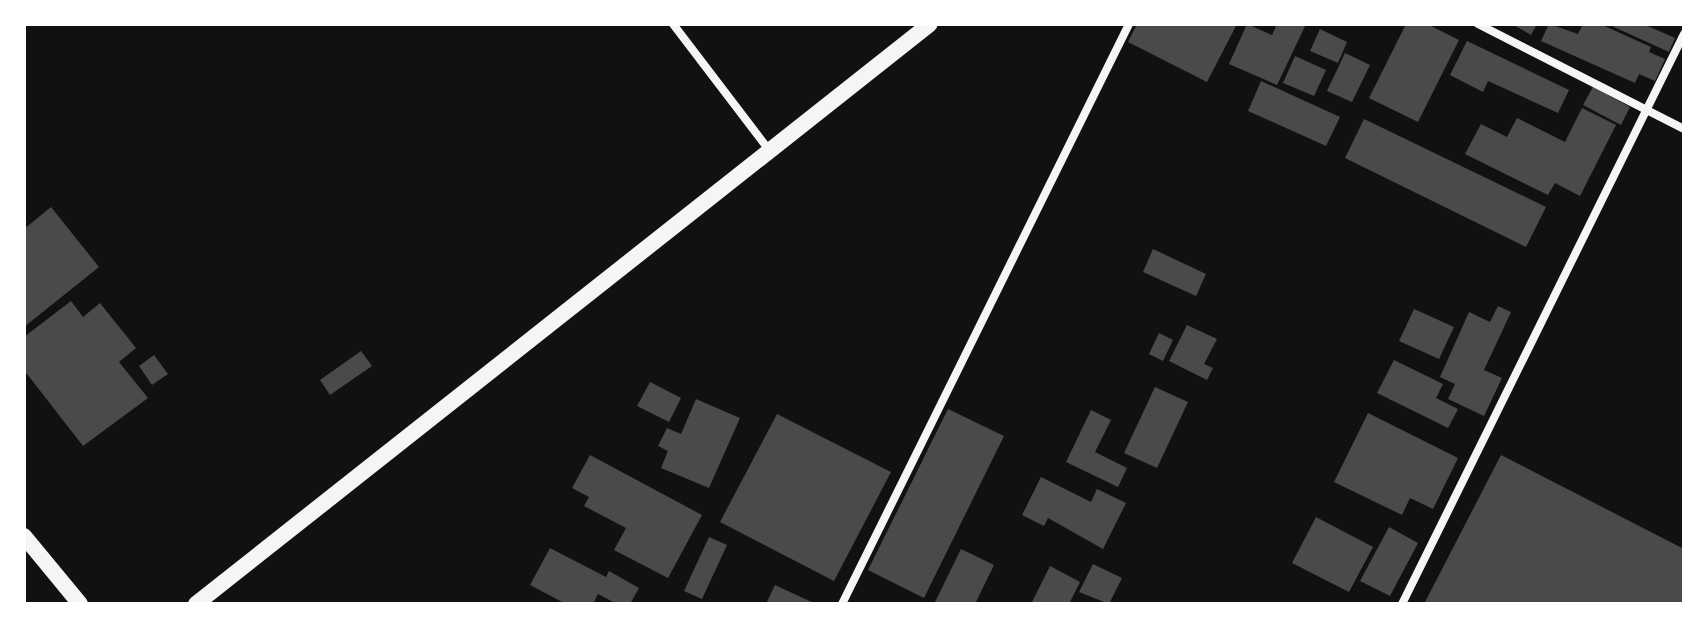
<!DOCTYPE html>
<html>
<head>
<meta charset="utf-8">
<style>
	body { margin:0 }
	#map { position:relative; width:1708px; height:628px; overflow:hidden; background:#111; font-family:"Archivo Narrow",sans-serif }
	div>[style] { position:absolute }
	.building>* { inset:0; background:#4a4a4a }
	.minor>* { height:8px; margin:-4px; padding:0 4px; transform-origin:4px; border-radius:4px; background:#f5f5f5 }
	.secondary>* { height:16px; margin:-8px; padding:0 8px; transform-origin:8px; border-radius:8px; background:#f5f5f5 }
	span { translate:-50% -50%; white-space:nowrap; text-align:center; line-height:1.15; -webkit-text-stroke:6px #fff; paint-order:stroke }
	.frame { position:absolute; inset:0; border:26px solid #fff; pointer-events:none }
</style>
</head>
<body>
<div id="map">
	<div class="building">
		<div style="clip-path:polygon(1137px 24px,1237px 24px,1207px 82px,1128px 42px)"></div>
		<div style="clip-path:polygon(1247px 24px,1272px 35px,1277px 24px,1306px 24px,1277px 85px,1229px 64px)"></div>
		<div style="clip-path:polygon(1406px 24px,1427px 24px,1459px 40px,1418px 122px,1369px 98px)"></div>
		<div style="clip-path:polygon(1512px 24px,1537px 24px,1531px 35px)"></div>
		<div style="clip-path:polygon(1549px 24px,1578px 34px,1583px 24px,1600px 24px,1651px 47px,1649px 52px,1665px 59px,1655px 81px,1639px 74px,1635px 83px,1541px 41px)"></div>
		<div style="clip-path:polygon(1615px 24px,1643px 24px,1675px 38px,1669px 52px,1614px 27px)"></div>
		<div style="clip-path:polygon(1320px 29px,1347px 42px,1338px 63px,1310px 51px)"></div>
		<div style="clip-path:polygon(1467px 41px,1569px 90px,1558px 113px,1488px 81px,1483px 92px,1450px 75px)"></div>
		<div style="clip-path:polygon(1345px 53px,1370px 65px,1352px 102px,1327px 91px)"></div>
		<div style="clip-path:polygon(1295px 56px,1326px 70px,1314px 96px,1283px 83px)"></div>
		<div style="clip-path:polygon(1261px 81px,1340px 117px,1326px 146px,1248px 111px)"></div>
		<div style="clip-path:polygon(1593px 87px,1630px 107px,1621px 125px,1583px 105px)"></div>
		<div style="clip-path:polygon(1582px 108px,1616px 125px,1580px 196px,1555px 183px,1548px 195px,1465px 154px,1481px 124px,1507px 137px,1517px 118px,1565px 142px)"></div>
		<div style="clip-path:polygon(1364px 119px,1546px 207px,1526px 247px,1345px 158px)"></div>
		<div style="clip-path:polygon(51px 207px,99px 267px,24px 327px,24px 229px)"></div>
		<div style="clip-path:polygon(1153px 249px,1206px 274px,1196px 296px,1143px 272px)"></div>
		<div style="clip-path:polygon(71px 301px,83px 317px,100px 303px,136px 348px,119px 362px,148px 398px,83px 446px,24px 370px,24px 337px)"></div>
		<div style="clip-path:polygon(1498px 306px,1511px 312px,1484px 370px,1502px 378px,1484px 416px,1448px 399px,1455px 384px,1440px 377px,1469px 312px,1490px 322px)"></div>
		<div style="clip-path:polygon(1414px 309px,1454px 327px,1439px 359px,1399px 341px)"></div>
		<div style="clip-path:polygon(1187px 325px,1217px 339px,1204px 364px,1213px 368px,1207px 380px,1169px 361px)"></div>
		<div style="clip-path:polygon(1159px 333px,1173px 340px,1163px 361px,1149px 354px)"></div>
		<div style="clip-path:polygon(361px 351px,372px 366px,330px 395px,320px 380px)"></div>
		<div style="clip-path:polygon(154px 355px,168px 374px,152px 385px,139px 366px)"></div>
		<div style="clip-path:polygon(1394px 360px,1443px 384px,1436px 398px,1458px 409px,1448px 428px,1377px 393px)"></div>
		<div style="clip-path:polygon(650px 382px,681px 398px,669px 422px,637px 406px)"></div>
		<div style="clip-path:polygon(1155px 387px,1188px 402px,1157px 468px,1124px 453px)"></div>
		<div style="clip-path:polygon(696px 399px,740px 418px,709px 488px,661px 468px,668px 451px,658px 446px,667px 428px,681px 434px)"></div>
		<div style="clip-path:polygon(948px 409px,1004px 436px,924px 598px,868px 570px)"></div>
		<div style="clip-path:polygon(1091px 410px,1111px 420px,1095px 452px,1127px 468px,1118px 487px,1066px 462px)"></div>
		<div style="clip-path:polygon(1368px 413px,1458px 458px,1433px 509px,1410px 498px,1402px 515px,1334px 482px)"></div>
		<div style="clip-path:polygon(777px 414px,891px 472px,834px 581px,720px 522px)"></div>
		<div style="clip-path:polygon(590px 455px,702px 515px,668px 578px,614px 550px,626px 528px,584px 506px,589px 497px,572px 488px)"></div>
		<div style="clip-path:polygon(1501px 455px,1684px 549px,1684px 604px,1424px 604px)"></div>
		<div style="clip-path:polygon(1041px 477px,1091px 502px,1097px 489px,1126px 503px,1103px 549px,1048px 518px,1044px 526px,1022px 515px)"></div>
		<div style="clip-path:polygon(1316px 517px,1373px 547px,1349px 592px,1292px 563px)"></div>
		<div style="clip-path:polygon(1389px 527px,1418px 543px,1390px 596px,1360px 581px)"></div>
		<div style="clip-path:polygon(709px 537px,727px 545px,702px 599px,684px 591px)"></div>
		<div style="clip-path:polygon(550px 548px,606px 577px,609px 571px,639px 588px,630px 604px,617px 604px,598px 594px,593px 604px,566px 604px,530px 585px)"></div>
		<div style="clip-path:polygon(961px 549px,994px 565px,975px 604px,938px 604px,935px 602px)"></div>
		<div style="clip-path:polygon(1093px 564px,1122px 578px,1109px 604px,1079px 592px)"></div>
		<div style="clip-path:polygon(1050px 566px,1080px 582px,1069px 604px,1031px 604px)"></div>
		<div style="clip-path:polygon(775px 585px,816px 604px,766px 604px)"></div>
	</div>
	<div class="minor">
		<div style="left:673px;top:24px;width:158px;rotate:52.7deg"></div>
		<div style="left:1478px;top:24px;width:231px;rotate:27deg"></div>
		<div style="left:842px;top:604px;width:647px;rotate:-63.67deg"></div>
		<div style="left:1402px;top:604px;width:636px;rotate:-63.68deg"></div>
	</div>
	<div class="secondary">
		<div style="left:24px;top:536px;width:88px;rotate:50.5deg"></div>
		<div style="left:196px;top:604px;width:935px;rotate:-38.32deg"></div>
	</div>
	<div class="frame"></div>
</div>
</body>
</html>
